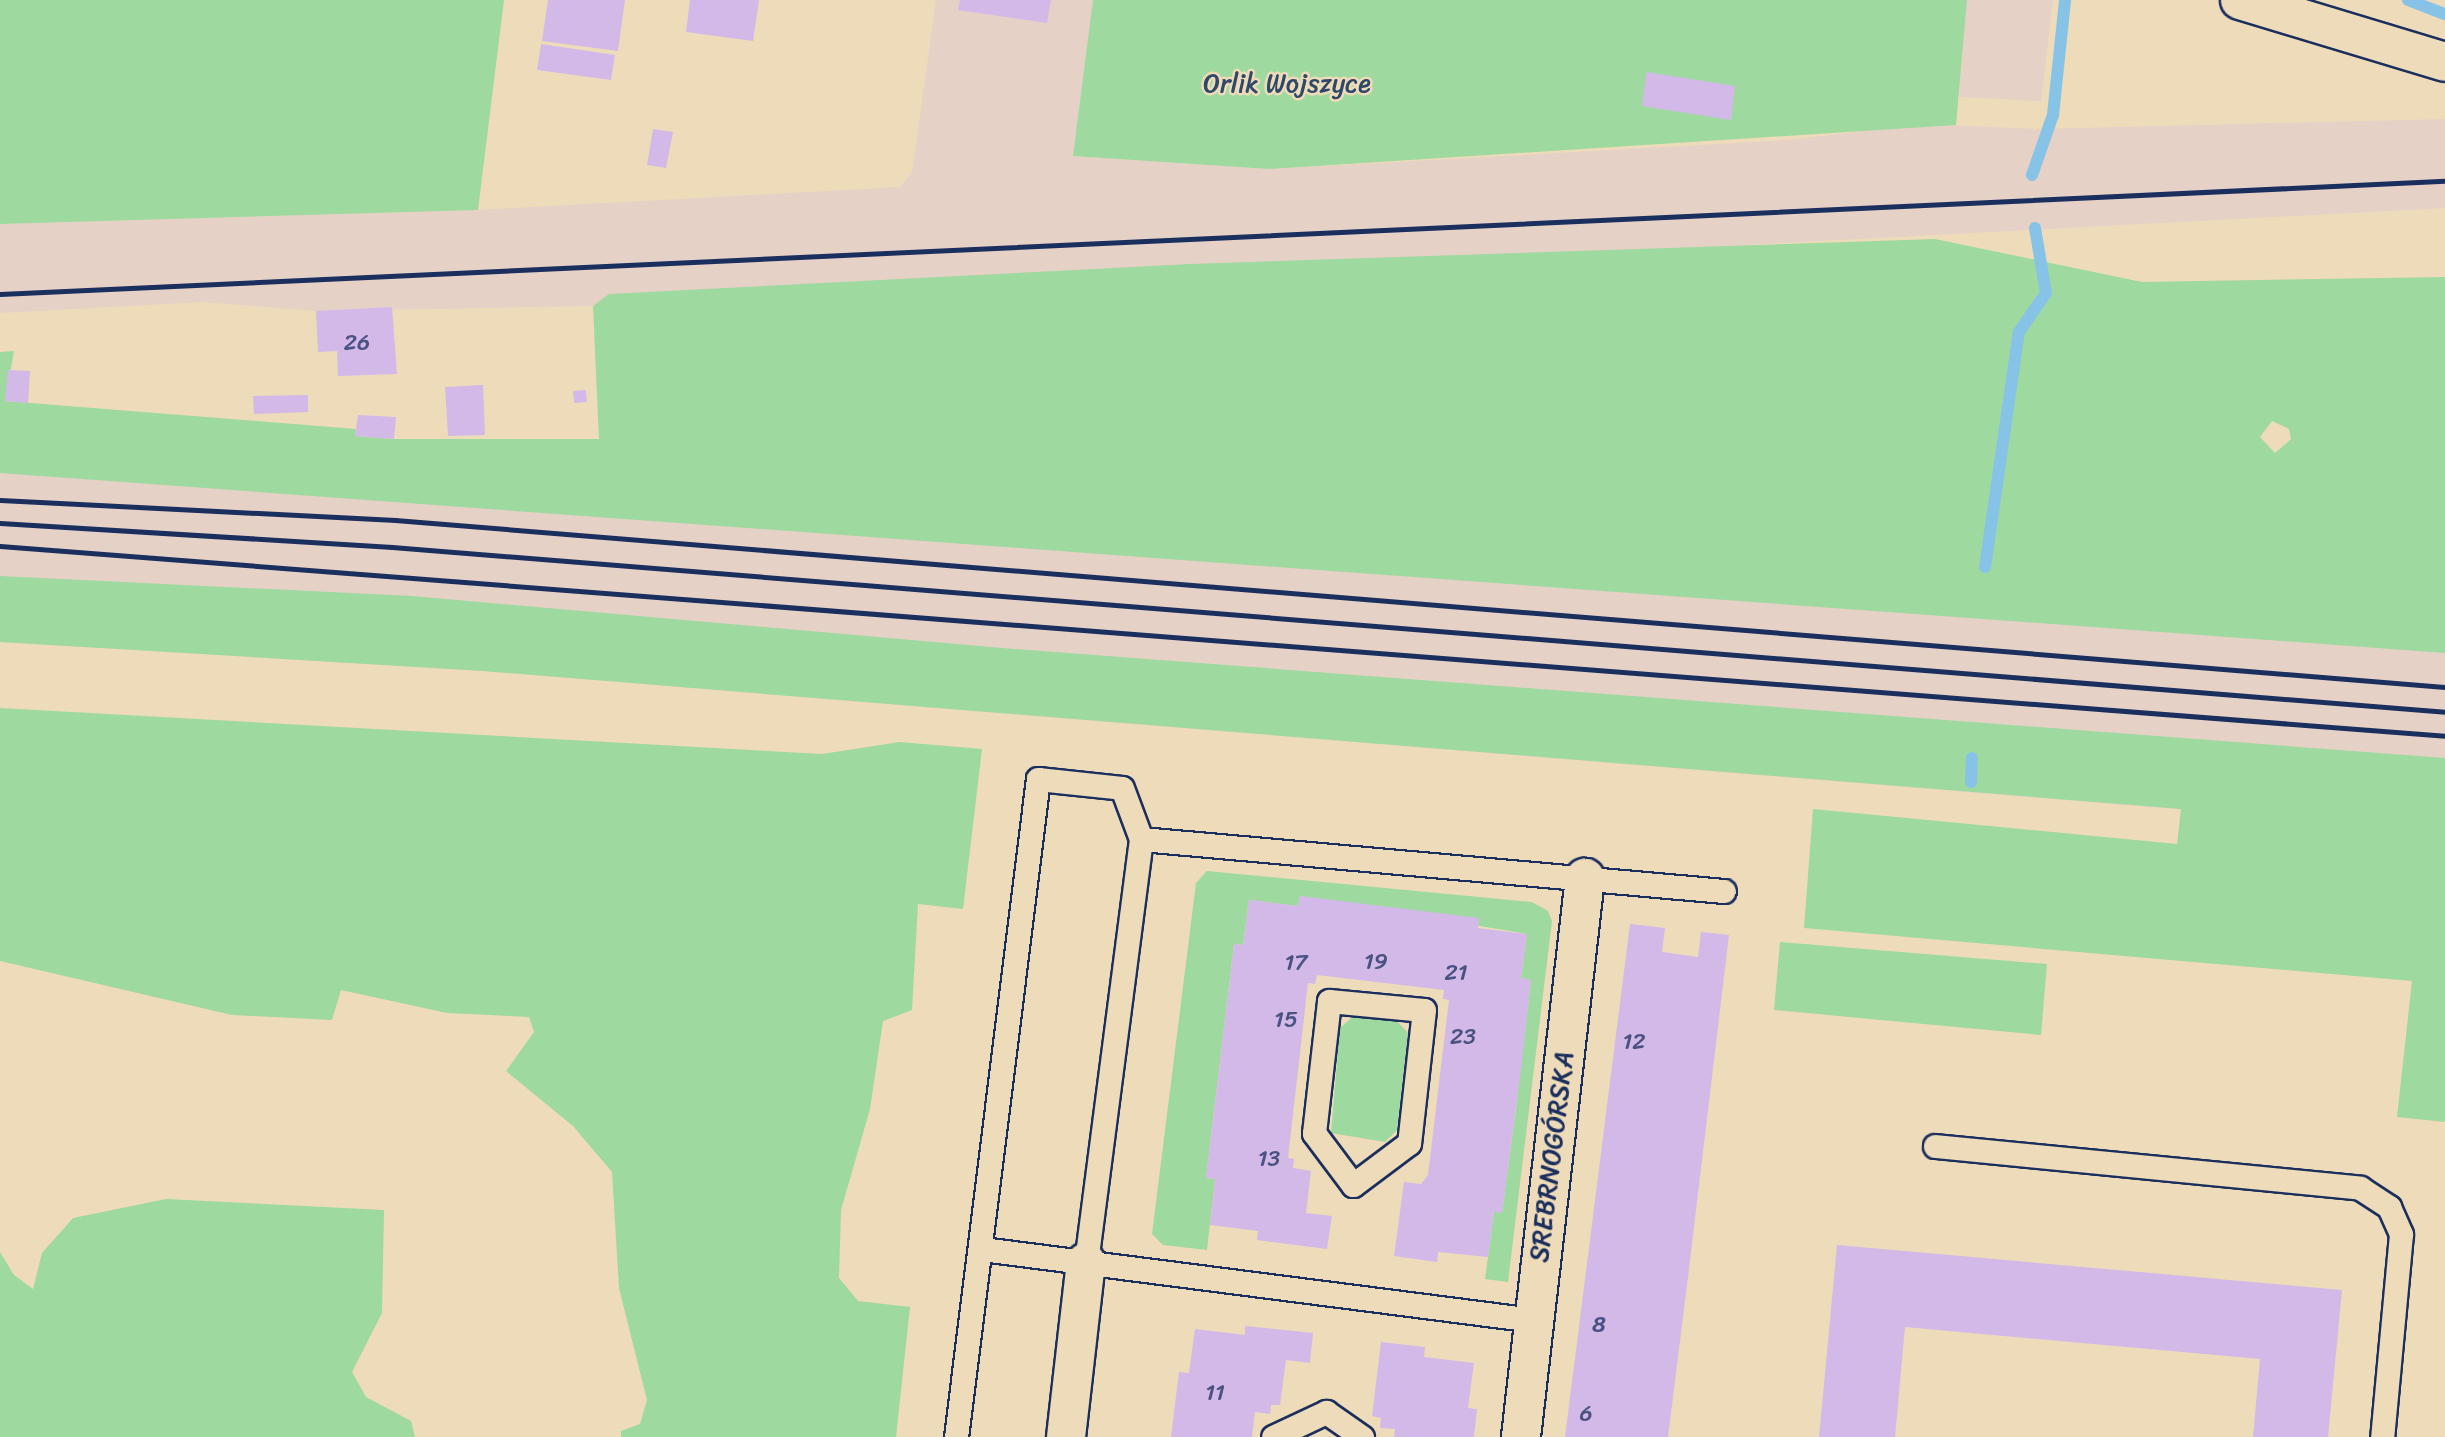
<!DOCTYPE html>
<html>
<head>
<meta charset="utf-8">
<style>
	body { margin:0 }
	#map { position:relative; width:2445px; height:1437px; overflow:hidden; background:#eedbb9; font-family:Sriracha,sans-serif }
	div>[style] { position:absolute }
	.built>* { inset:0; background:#e6d1c7 }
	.green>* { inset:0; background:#9ed99f }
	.stream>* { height:12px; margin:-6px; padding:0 6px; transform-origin:6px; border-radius:6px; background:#87c3e7 }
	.building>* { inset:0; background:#d3b9e8 }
	.roads { filter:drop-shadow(2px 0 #1b2f5e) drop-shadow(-2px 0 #1b2f5e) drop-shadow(0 2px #1b2f5e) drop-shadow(0 -2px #1b2f5e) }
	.service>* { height:23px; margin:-11.5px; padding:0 11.5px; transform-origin:11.5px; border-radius:11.5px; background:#eedbb9 }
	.minor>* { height:38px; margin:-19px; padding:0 19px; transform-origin:19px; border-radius:19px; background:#eedbb9 }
	.rail>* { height:5px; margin:-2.5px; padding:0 2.5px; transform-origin:2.5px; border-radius:2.5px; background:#1b2f5e }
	span { translate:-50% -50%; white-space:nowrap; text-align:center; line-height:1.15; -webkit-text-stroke:5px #eedbb9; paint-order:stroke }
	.number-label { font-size:23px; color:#495280 }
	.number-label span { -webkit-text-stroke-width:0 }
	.park-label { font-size:26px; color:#2f4868 }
	.street-label { font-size:26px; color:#1b2f5e }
</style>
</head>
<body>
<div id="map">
	<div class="built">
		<div style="clip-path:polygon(936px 0,1093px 0,1074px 156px,1269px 169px,1788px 140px,1924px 124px,2038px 129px,2445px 119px,2445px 208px,593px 306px,316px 311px,203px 302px,0 313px,0 224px,478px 210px,900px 187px,912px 172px)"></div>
		<div style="clip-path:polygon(1967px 0,2053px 0,2041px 101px,1959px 97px)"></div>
		<div style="clip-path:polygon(0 401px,0 452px,2445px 617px,2445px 831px,483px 671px,0 642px)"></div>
	</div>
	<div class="green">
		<div style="clip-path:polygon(0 0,504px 0,478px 210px,0 224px)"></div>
		<div style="clip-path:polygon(1093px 0,1967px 0,1956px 125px,1269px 169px,1073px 156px)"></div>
		<div style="clip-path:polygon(evenodd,1935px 239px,2142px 282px,2445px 277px,2445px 653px,0 473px,0 352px,14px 351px,5px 401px,356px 429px,355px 436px,393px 439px,599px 439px,593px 306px,609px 294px,1190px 264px,1935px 239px,2272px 421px,2289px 429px,2291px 439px,2275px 453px,2260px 437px,2272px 421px)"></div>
		<div style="clip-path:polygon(0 576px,412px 596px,1002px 648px,2445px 758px,2445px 1122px,2397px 1117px,2412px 981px,1804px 928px,1813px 809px,2177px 844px,2181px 809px,483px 671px,0 642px)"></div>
		<div style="clip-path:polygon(0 708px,822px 754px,900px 742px,982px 749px,963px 909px,918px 904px,912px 1010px,883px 1021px,870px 1109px,841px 1210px,839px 1278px,858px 1301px,910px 1307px,896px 1437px,621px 1437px,621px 1431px,640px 1424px,647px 1400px,619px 1288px,612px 1172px,573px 1126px,506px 1071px,534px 1032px,529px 1017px,447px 1013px,341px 990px,332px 1020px,232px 1015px,0 961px)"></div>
		<div style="clip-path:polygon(1207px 871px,1532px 902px,1548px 911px,1552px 921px,1508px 1282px,1485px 1279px,1494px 1212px,1502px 1212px,1516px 1109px,1531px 980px,1521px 978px,1527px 934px,1300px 896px,1298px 906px,1249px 900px,1243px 945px,1234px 944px,1206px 1178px,1215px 1179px,1207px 1250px,1163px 1245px,1152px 1234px,1196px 883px)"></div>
		<div style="clip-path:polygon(1780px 942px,2047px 964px,2041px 1035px,1774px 1010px)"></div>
		<div style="clip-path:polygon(1355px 1015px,1396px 1020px,1408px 1033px,1397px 1130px,1385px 1142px,1331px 1133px,1340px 1028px)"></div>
		<div style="clip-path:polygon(166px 1199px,384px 1210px,382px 1313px,352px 1372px,366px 1397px,411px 1421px,415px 1437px,0 1437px,0 1252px,14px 1275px,33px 1289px,42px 1253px,73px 1218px)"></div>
	</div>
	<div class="stream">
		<div style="left:2408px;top:0;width:40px;rotate:21deg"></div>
		<div style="left:2032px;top:175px;width:64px;rotate:-70.7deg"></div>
		<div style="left:2053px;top:115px;width:116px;rotate:-84deg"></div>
		<div style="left:1985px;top:567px;width:237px;rotate:-81.8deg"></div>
		<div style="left:2019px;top:332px;width:47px;rotate:-55.3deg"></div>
		<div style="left:2046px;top:293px;width:66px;rotate:-99.6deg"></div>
		<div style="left:1971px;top:782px;width:24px;rotate:-88deg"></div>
	</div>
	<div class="building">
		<div style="clip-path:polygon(548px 0,625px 0,618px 51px,542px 41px)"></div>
		<div style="clip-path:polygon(690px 0,759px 0,753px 41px,686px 32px)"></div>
		<div style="clip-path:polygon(960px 0,1051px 0,1047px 23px,958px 10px)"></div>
		<div style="clip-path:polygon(541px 44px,615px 55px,611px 80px,537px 70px)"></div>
		<div style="clip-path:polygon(1646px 72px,1735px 86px,1731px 120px,1642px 106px)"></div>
		<div style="clip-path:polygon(653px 129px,673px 132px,666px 168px,647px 165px)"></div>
		<div style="clip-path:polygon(392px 307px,397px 374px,338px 376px,337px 351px,318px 352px,316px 311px)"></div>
		<div style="clip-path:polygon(8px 370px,30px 371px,28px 403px,5px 401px)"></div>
		<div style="clip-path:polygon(483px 385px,485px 435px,448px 436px,445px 387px)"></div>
		<div style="clip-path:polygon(586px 390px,587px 402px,574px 403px,573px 391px)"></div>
		<div style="clip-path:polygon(308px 395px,308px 412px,254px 414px,253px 396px)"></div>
		<div style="clip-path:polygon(358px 415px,396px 417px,394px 439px,355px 436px)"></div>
		<div style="clip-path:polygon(1300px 896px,1479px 918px,1478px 928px,1527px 934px,1521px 978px,1531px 980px,1521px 1070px,1502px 1213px,1494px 1212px,1488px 1257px,1438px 1252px,1437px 1262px,1394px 1256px,1404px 1182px,1421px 1184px,1428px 1175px,1449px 1000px,1443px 999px,1444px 990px,1317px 975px,1315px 984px,1308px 983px,1288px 1158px,1294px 1159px,1293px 1168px,1311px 1171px,1306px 1213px,1332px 1216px,1327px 1249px,1257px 1240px,1258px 1231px,1210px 1225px,1215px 1179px,1206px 1178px,1234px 944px,1243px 945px,1249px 900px,1298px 906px)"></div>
		<div style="clip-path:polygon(1630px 924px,1665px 928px,1662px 952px,1698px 957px,1701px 932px,1729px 935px,1688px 1277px,1668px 1437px,1565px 1437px)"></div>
		<div style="clip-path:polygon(1837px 1245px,2342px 1290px,2328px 1437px,2253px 1437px,2260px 1359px,1905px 1327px,1895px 1437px,1819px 1437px)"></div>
		<div style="clip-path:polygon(1245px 1326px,1313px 1333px,1310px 1363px,1286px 1360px,1280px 1405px,1271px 1405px,1270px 1414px,1255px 1412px,1252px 1437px,1171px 1437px,1179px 1372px,1189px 1373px,1195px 1329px,1245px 1335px)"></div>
		<div style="clip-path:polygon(1381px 1342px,1425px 1347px,1424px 1357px,1474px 1363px,1468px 1408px,1477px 1409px,1474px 1437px,1394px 1437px,1395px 1429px,1380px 1428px,1381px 1418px,1372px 1416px)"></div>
	</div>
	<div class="roads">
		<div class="service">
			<div style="left:1141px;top:839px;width:585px;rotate:5.1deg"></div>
			<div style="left:1329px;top:1001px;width:95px;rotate:5.4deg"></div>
			<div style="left:1424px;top:1010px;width:134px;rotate:96.4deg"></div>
			<div style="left:1409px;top:1143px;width:70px;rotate:143.1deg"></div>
			<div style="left:1353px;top:1185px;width:65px;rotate:-126.9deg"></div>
			<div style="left:1314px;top:1133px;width:133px;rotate:-83.5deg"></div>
			<div style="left:1935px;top:1146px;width:427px;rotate:5.6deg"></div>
			<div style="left:2360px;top:1188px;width:35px;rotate:33deg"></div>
			<div style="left:2389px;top:1207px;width:30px;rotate:66deg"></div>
			<div style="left:2401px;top:1234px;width:204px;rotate:95.3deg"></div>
			<div style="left:982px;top:1249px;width:556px;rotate:7.34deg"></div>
			<div style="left:956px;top:1437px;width:663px;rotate:-82.9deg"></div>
			<div style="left:1038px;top:779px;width:84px;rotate:6.1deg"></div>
			<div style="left:1122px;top:788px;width:54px;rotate:69.6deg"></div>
			<div style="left:1141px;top:839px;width:427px;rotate:97.4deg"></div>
			<div style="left:1273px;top:1437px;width:59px;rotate:-25.3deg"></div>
			<div style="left:1326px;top:1412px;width:44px;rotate:34.8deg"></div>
		</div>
		<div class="minor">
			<div style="left:2240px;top:0;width:214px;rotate:16.8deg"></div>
			<div style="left:1066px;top:1437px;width:176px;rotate:-83.5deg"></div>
			<div style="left:1521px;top:1437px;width:563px;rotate:-83.47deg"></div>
		</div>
	</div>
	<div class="rail">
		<div style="left:0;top:294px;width:2448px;rotate:-2.65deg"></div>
		<div style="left:0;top:500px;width:396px;rotate:2.9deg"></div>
		<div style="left:395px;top:520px;width:2057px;rotate:4.66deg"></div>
		<div style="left:0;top:523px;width:393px;rotate:3.5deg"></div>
		<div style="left:392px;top:547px;width:2060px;rotate:4.59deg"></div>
		<div style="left:0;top:546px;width:2452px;rotate:4.44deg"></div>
	</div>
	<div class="number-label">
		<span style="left:357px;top:343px">26</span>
		<span style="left:1376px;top:962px">19</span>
		<span style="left:1296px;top:963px">17</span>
		<span style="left:1456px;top:973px">21</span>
		<span style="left:1286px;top:1020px">15</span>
		<span style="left:1463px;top:1037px">23</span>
		<span style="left:1634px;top:1042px">12</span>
		<span style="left:1269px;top:1159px">13</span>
		<span style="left:1599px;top:1325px">8</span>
		<span style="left:1215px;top:1393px">11</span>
		<span style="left:1586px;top:1414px">6</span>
	</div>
	<div class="park-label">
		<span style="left:1287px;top:84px">Orlik Wojszyce</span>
	</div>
	<div class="street-label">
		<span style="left:1552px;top:1157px;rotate:-83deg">SREBRNOGÓRSKA</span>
	</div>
</div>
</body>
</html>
